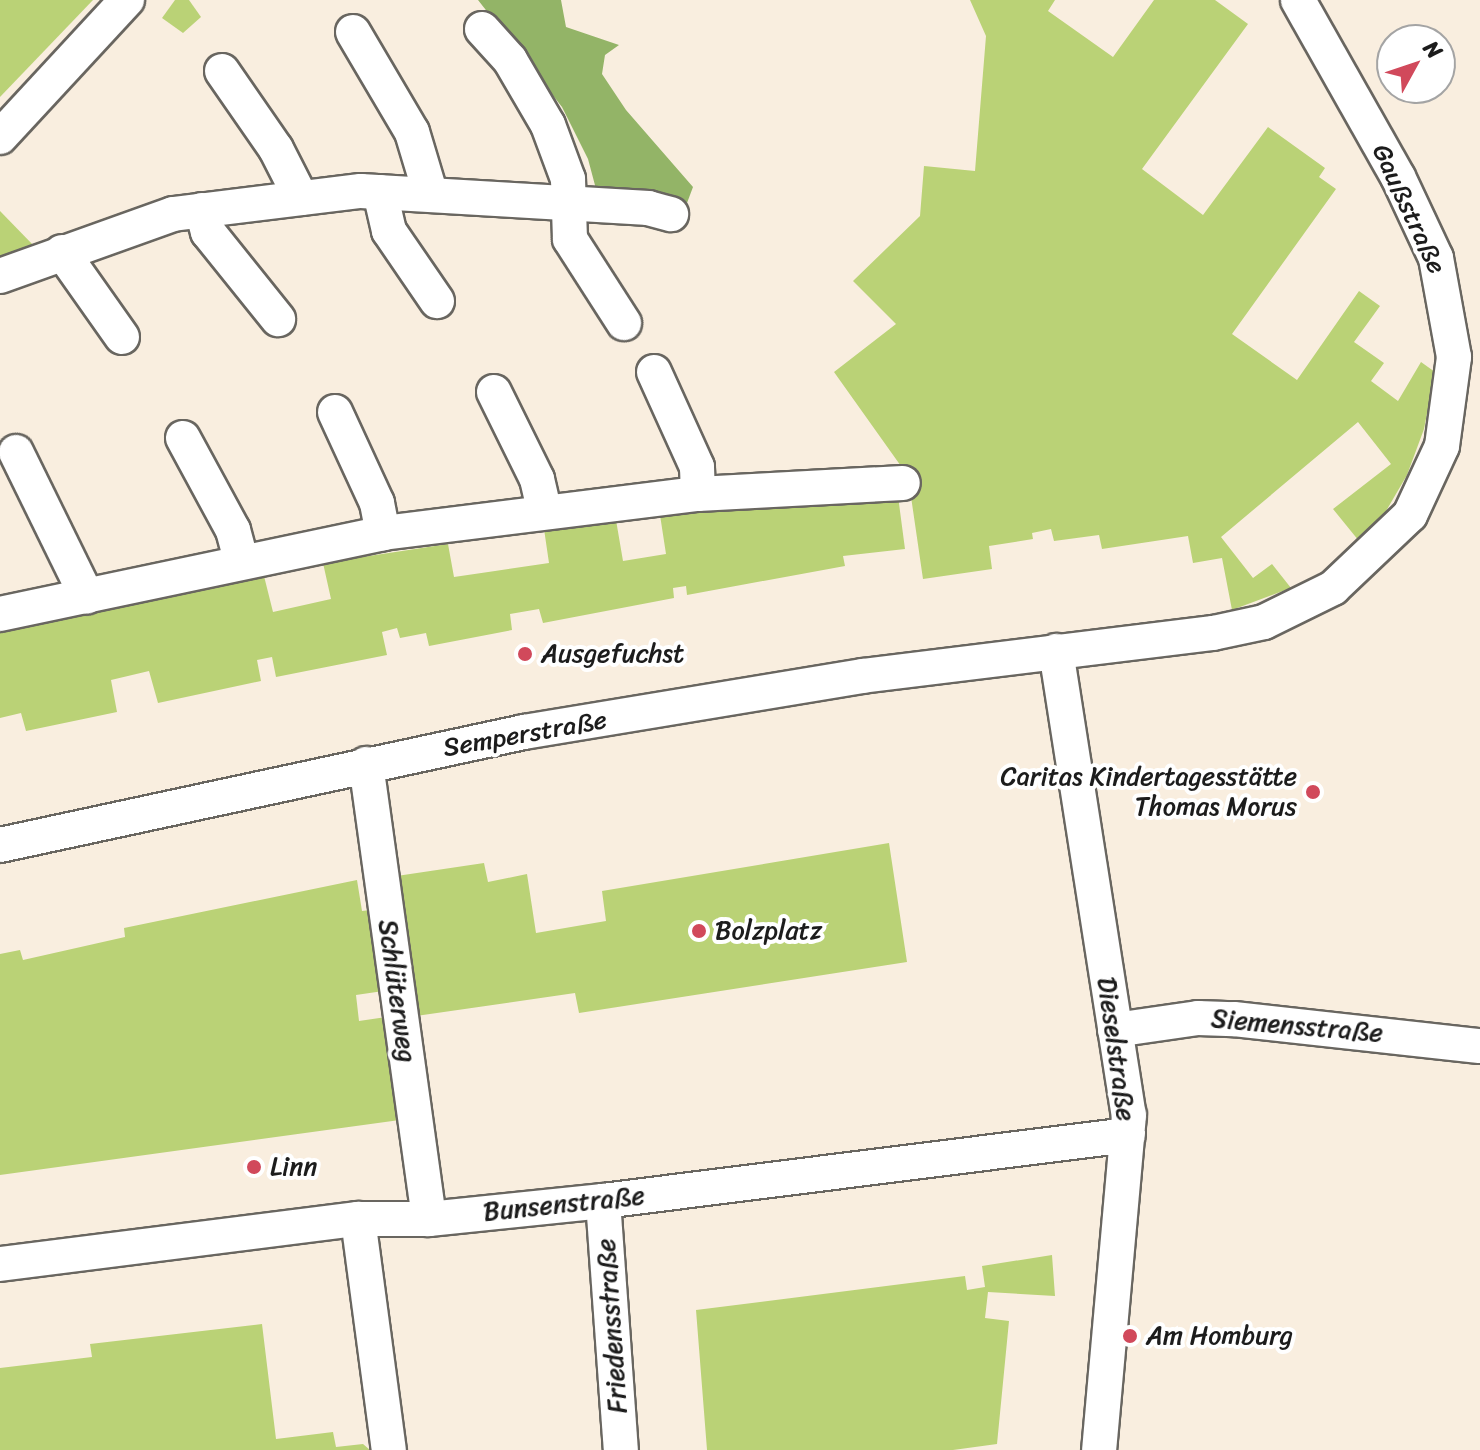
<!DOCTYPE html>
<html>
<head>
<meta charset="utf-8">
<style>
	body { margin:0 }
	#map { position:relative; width:1480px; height:1450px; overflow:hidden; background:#f9eedf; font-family:Sriracha,sans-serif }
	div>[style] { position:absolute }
	.green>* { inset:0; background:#bad276 }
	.forest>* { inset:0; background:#93b467 }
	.roads { filter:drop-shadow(2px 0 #696660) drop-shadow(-2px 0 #696660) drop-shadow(0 2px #696660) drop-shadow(0 -2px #696660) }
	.minor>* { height:34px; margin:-17px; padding:0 17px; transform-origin:17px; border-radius:17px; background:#fff }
	.dots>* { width:22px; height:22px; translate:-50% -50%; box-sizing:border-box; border:4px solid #fff; border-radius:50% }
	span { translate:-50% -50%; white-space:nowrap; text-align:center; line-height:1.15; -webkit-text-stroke:8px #fff; paint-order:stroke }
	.street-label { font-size:26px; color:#1c1c1c }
	.poi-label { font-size:26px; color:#1c1c1c }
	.left { translate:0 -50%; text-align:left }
	.right { translate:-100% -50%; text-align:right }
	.north { position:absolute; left:1376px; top:24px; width:80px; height:80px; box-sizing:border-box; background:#fff; border:2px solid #a4a4a4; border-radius:50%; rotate:50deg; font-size:22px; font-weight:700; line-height:32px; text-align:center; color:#1c1c1c }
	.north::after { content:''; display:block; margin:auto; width:28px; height:36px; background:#d1495b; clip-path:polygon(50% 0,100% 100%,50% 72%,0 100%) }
</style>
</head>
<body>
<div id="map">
	<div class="green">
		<div style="clip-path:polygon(0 0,93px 0,0 97px)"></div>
		<div style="clip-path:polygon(175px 0,189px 0,201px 17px,183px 33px,162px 18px)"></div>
		<div style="clip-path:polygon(970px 0,1055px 0,1048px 11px,1113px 57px,1154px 0,1215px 0,1248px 24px,1142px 169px,1203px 215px,1268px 127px,1325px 168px,1319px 177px,1336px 189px,1232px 334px,1297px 380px,1359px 291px,1380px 306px,1354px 342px,1384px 363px,1371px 381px,1398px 401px,1421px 362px,1435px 372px,1424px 429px,1407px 475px,1382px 518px,1359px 541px,1333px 509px,1391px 464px,1358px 422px,1221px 537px,1253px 578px,1272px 564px,1291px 588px,1232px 610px,1222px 558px,1193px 563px,1188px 536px,1102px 549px,1099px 535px,1054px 541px,1051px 529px,1032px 533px,1033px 539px,989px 546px,992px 569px,923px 579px,908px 476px,834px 372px,896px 324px,853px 281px,920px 216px,924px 166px,975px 171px,986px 36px)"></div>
		<div style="clip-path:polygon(0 211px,35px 247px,0 263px)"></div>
		<div style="clip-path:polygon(898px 496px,905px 549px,843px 556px,845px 566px,687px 595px,686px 586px,673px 588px,674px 598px,543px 623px,539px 609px,510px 614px,512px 630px,429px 646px,426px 633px,400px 638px,397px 628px,382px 632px,387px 655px,276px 677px,272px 657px,257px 660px,261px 681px,158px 703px,149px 671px,111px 680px,117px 712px,26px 731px,21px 713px,0 718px,0 630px,263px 572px,273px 612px,331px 599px,323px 563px,448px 544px,454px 577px,495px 571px,549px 563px,544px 529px,616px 520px,623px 561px,666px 554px,660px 515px)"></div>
		<div style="clip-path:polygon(889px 843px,907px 962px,579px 1013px,575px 993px,409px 1017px,390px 877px,484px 863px,488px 882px,527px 874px,536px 933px,606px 921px,602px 891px)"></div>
		<div style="clip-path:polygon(357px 880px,362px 911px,379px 909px,390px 990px,356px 995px,359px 1021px,393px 1016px,407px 1119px,0 1175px,0 954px,20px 950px,23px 960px,125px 937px,124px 928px)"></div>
		<div style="clip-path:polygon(1052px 1255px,1055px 1296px,988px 1292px,985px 1318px,1009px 1321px,997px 1444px,953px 1450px,707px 1450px,696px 1310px,965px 1276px,967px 1290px,985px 1287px,982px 1266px)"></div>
		<div style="clip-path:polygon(262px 1324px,276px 1439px,333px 1432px,336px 1447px,363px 1444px,370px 1450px,0 1450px,0 1368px,92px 1357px,90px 1344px)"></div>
	</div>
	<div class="forest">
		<div style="clip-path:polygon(478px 0,561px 0,566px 27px,619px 45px,605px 55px,602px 74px,626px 110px,693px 187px,687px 203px,596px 189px,588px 159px,562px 107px)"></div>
	</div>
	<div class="roads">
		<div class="minor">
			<div style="left:482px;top:29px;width:42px;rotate:47.9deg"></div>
			<div style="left:510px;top:60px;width:75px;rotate:59.7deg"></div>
			<div style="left:548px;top:125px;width:58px;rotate:69.7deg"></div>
			<div style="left:568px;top:179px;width:60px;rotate:88.1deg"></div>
			<div style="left:570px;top:239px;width:100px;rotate:57.3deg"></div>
			<div style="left:353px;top:32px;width:116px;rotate:59.5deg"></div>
			<div style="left:412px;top:132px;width:63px;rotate:73.3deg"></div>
			<div style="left:222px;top:71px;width:95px;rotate:55.3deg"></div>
			<div style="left:276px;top:149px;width:55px;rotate:63deg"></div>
			<div style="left:0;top:137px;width:187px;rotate:-47.2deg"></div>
			<div style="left:380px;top:192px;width:40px;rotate:77deg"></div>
			<div style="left:389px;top:231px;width:85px;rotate:55.6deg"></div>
			<div style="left:202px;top:210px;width:23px;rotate:75deg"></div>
			<div style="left:208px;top:232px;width:112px;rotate:51.2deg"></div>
			<div style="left:62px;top:252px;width:104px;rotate:54.8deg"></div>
			<div style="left:0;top:276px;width:184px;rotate:-19.7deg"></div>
			<div style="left:173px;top:214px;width:189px;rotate:-7deg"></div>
			<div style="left:361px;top:191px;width:288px;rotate:3.4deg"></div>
			<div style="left:648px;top:208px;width:24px;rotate:15deg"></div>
			<div style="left:654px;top:372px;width:104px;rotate:65.6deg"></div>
			<div style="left:697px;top:467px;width:27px;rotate:88deg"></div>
			<div style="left:494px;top:392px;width:97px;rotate:63.7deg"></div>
			<div style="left:537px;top:479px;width:31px;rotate:77deg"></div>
			<div style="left:335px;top:412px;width:100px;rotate:65.2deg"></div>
			<div style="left:377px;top:503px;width:31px;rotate:79deg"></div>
			<div style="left:183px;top:438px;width:105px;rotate:61.5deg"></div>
			<div style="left:233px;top:530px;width:30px;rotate:75deg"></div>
			<div style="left:16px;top:452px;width:161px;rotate:63.9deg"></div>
			<div style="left:0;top:614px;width:391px;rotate:-11.9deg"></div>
			<div style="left:383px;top:533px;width:317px;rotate:-7.1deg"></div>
			<div style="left:698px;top:494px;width:205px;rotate:-3.1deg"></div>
			<div style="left:1056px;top:651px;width:470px;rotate:81.1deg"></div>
			<div style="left:1129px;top:1115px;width:336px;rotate:95.1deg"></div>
			<div style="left:366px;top:764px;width:459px;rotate:82.1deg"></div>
			<div style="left:0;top:845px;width:536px;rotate:-12.17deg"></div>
			<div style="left:524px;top:732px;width:343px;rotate:-9.4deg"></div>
			<div style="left:862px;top:676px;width:354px;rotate:-7deg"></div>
			<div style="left:1213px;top:633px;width:52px;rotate:-12.2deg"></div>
			<div style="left:1264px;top:622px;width:77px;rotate:-26.2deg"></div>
			<div style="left:1333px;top:588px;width:106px;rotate:-43.5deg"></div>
			<div style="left:1410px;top:515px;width:76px;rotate:-65.1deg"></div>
			<div style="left:1442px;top:446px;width:90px;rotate:-82.3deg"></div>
			<div style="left:1454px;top:357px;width:101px;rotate:-100.3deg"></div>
			<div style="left:1436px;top:258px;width:89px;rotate:-115.1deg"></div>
			<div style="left:1398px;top:177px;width:203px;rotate:-119.5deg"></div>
			<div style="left:1115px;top:1030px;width:84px;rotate:-8.2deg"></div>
			<div style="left:1198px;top:1018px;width:36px;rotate:2deg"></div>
			<div style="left:1234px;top:1019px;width:247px;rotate:6.3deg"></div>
			<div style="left:603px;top:1201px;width:250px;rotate:85.9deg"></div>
			<div style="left:358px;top:1219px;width:233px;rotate:82.4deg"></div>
			<div style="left:0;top:1264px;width:361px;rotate:-7.2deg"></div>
			<div style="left:358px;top:1219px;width:71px"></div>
			<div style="left:429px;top:1219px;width:175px;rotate:-5.9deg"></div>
			<div style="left:603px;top:1201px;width:529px;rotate:-7.17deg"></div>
		</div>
	</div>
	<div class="dots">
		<div style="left:525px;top:654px;background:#d1495b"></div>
		<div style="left:1313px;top:792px;background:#d1495b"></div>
		<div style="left:699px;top:931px;background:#d1495b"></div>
		<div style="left:254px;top:1167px;background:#d1495b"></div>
		<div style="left:1130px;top:1336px;background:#d1495b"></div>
	</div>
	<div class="street-label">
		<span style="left:1409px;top:209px;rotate:65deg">Gaußstraße</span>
		<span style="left:525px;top:734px;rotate:-10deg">Semperstraße</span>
		<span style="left:397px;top:991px;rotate:82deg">Schlüterweg</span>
		<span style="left:1297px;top:1026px;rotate:5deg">Siemensstraße</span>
		<span style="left:1116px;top:1049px;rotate:82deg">Dieselstraße</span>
		<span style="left:564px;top:1204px;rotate:-6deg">Bunsenstraße</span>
		<span style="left:612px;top:1326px;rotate:-94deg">Friedensstraße</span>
	</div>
	<div class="poi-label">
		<span class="left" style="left:541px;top:654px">Ausgefuchst</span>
		<span class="right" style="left:1297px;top:792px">Caritas Kindertagesstätte<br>Thomas Morus</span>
		<span class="left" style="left:715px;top:931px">Bolzplatz</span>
		<span class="left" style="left:270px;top:1167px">Linn</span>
		<span class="left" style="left:1146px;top:1336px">Am Homburg</span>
	</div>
	<div class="north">N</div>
</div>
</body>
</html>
